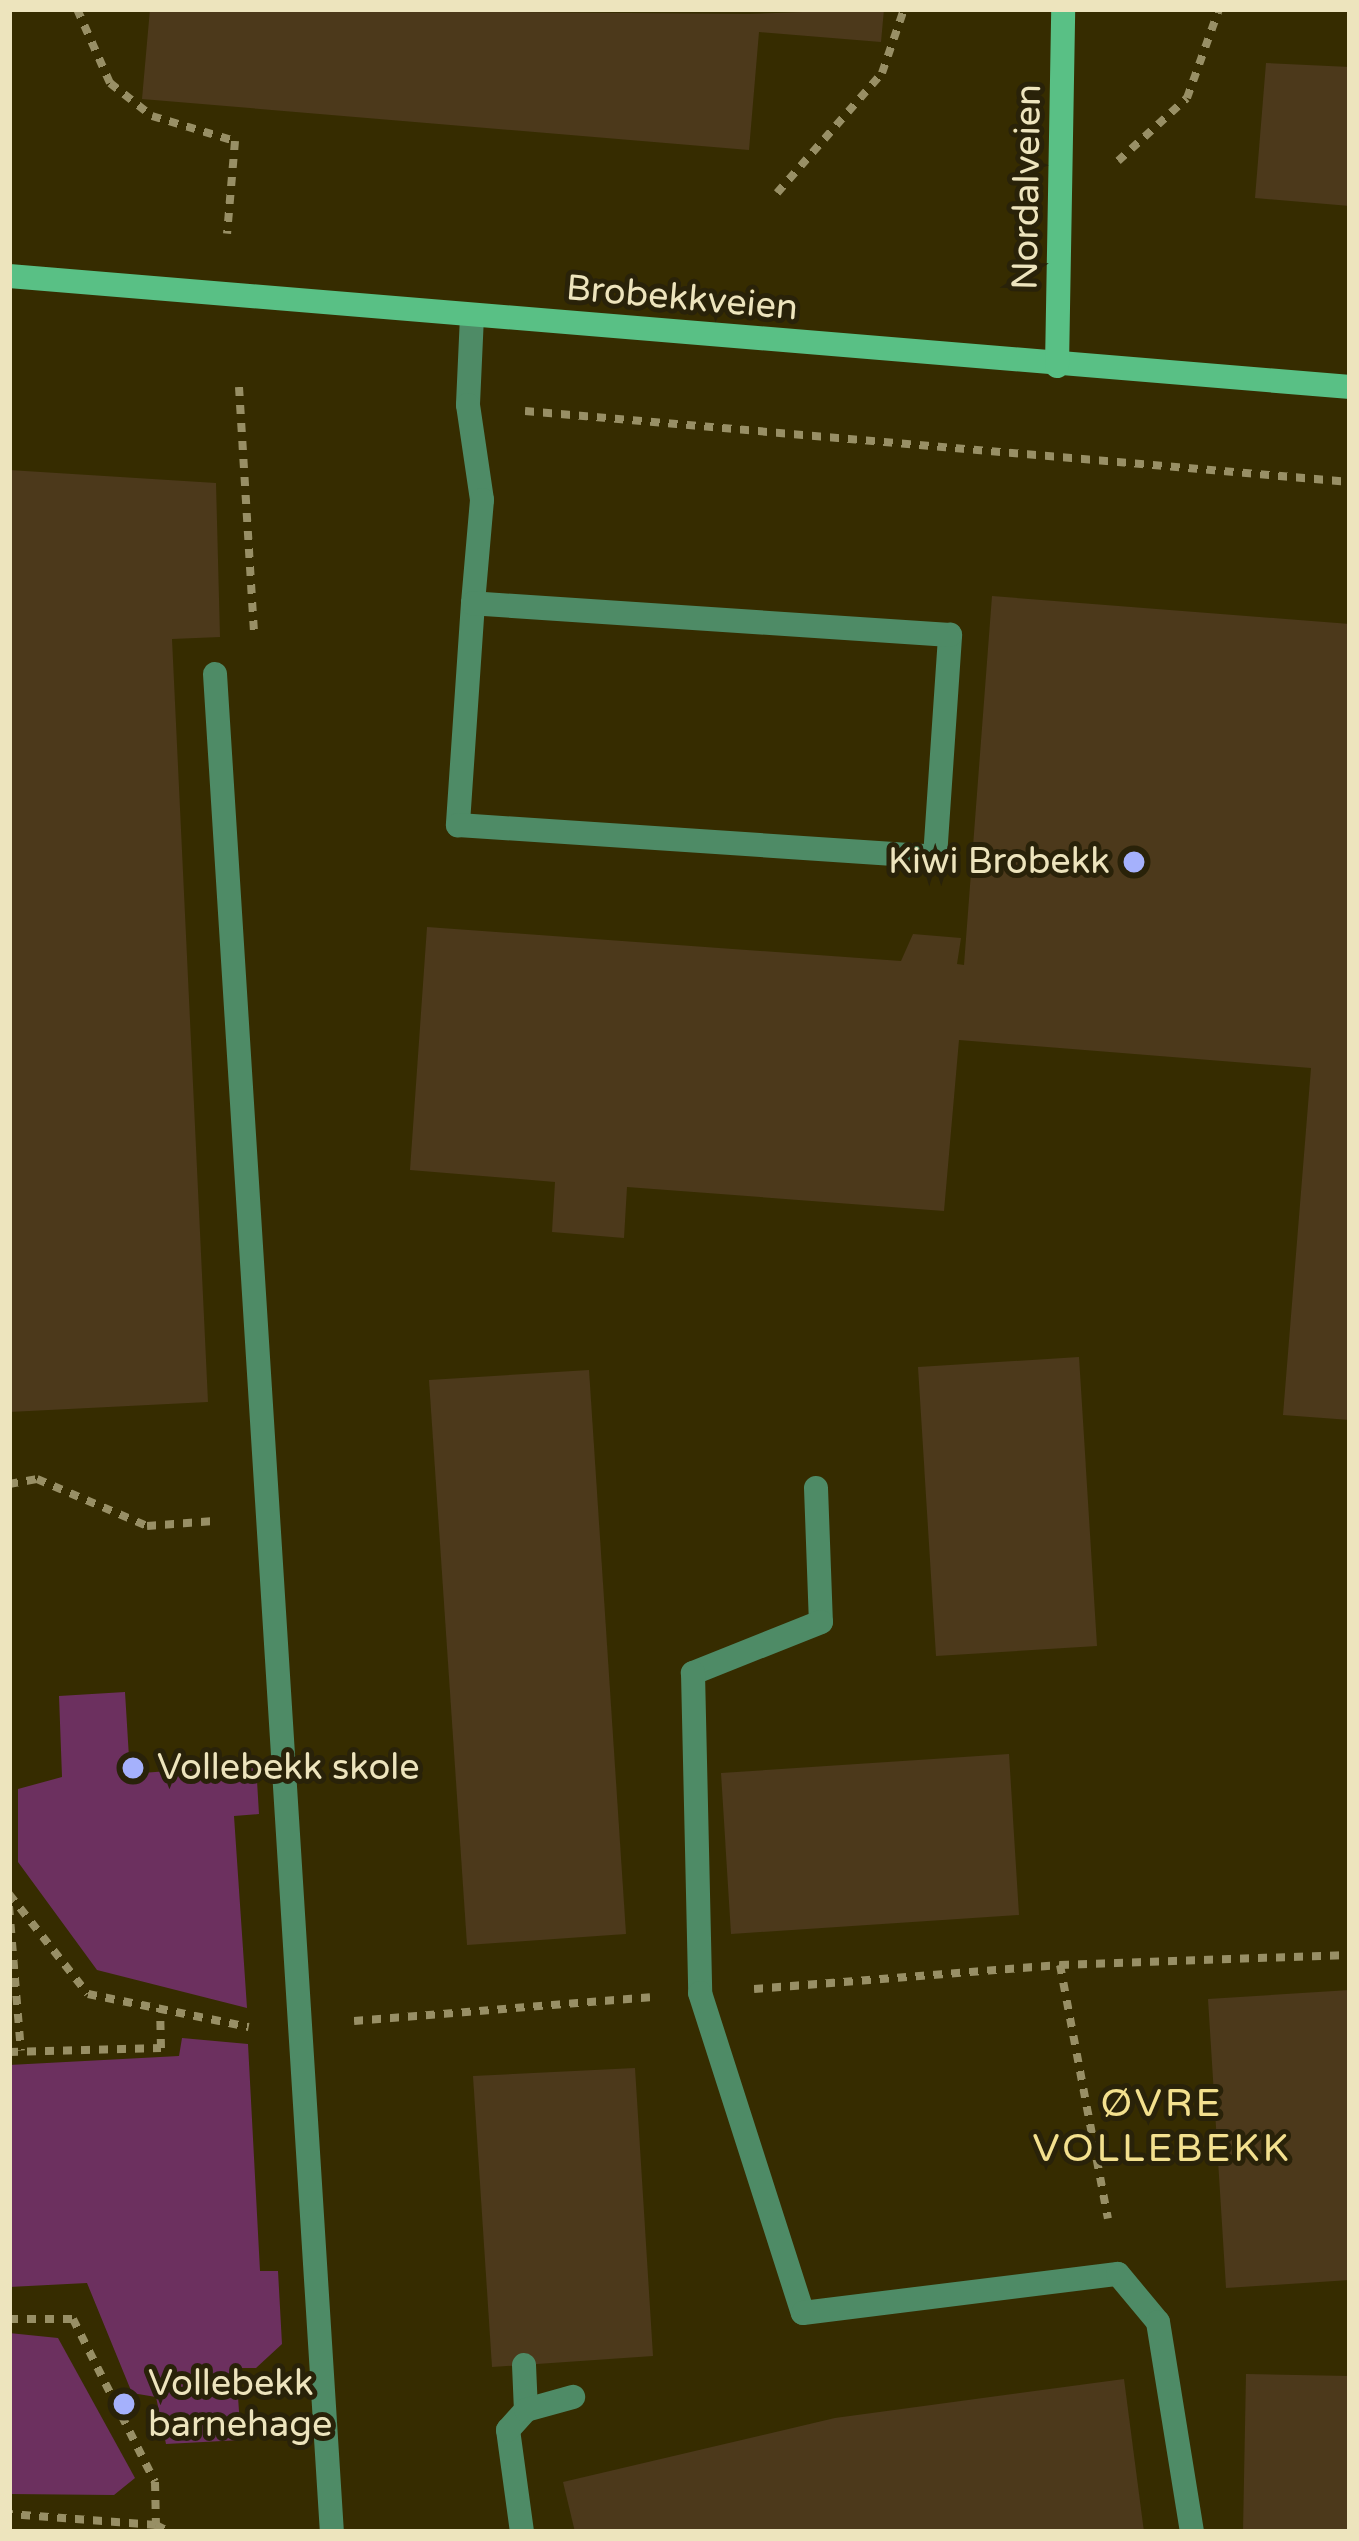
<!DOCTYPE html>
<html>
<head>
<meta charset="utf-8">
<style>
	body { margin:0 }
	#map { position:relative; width:1359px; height:2541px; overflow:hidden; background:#362c00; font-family:"Varela Round",sans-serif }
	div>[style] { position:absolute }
	.green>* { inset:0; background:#6c305f }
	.building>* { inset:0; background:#4c391b }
	.path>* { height:8px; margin-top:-4px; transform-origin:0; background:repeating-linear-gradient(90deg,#988f65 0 9px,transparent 0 18px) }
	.lane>* { height:24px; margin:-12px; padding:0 12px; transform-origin:12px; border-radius:12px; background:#4e8b66 }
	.secondary>* { height:24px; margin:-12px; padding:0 12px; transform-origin:12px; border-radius:12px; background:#59c085 }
	.dots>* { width:33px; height:33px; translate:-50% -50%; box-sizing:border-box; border:6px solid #292209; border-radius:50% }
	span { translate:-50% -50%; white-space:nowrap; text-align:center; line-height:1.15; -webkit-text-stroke:10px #292209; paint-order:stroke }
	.street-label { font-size:36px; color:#ede4bd }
	.poi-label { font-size:36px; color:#ede4bd }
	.right { translate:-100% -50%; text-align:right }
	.left { translate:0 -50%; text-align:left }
	.neighbourhood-label { font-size:39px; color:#f3e08e; letter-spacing:3px }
	.frame { position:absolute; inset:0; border:12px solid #ede4bd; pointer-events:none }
</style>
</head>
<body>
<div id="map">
	<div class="green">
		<div style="clip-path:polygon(125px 1692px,130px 1774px,256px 1764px,259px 1814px,234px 1816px,247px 2008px,97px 1970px,18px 1862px,18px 1789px,62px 1777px,59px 1696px)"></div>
		<div style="clip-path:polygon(182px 2038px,248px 2044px,260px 2271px,278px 2271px,282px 2344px,256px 2368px,236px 2368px,241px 2440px,166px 2444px,156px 2397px,132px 2393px,87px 2283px,9px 2287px,9px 2065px,179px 2056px)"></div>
		<div style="clip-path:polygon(9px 2333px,58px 2338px,135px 2478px,114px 2495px,9px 2494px)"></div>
	</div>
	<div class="building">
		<div style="clip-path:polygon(150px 9px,748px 14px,884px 9px,881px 42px,759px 32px,749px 150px,142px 99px)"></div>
		<div style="clip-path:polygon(1266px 63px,1350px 67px,1350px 206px,1255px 198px)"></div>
		<div style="clip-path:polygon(9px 470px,216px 483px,220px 637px,172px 639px,208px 1402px,9px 1412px)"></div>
		<div style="clip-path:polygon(992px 596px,1350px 624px,1350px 1420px,1283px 1415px,1311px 1068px,959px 1040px,944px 1211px,627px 1187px,624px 1238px,552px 1232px,555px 1182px,410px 1170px,427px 927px,901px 961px,913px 934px,961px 938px,957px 964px,964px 965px)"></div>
		<div style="clip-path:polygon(1079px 1357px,1097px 1646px,936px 1656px,918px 1367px)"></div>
		<div style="clip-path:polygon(589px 1370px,626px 1934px,467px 1945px,429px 1380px)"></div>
		<div style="clip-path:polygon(1009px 1754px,1019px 1915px,731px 1934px,721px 1773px)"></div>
		<div style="clip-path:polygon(1350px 1990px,1350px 2280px,1226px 2288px,1208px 1999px)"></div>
		<div style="clip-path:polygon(635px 2068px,653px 2356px,492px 2367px,473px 2076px)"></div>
		<div style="clip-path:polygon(1246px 2374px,1350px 2376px,1350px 2532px,1243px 2532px)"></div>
		<div style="clip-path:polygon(1124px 2379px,1144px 2532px,575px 2532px,563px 2482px,835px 2418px)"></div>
	</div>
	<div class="path">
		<div style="left:77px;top:9px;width:81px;rotate:66deg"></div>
		<div style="left:110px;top:83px;width:53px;rotate:38.2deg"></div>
		<div style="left:152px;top:116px;width:87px;rotate:16.8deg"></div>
		<div style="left:235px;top:141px;width:93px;rotate:94.9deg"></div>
		<div style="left:1118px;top:161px;width:93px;rotate:-42.4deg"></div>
		<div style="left:1187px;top:98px;width:95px;rotate:-70.2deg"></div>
		<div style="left:777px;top:193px;width:159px;rotate:-48.8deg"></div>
		<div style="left:882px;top:73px;width:68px;rotate:-71deg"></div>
		<div style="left:239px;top:387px;width:247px;rotate:86.5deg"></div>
		<div style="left:525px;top:411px;width:828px;rotate:4.92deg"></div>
		<div style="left:9px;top:1484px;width:28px;rotate:-10deg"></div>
		<div style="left:37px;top:1479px;width:120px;rotate:23.1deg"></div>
		<div style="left:147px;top:1526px;width:67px;rotate:-4.3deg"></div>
		<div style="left:9px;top:1894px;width:127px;rotate:51.7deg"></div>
		<div style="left:88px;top:1994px;width:164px;rotate:11.6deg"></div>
		<div style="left:9px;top:1906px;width:145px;rotate:85.3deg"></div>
		<div style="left:1060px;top:1965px;width:258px;rotate:79.3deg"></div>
		<div style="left:754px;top:1989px;width:307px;rotate:-4.5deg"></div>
		<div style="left:1060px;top:1965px;width:290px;rotate:-2deg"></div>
		<div style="left:354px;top:2021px;width:297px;rotate:-4.6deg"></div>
		<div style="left:9px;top:2052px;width:152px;rotate:-1.5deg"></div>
		<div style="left:161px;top:2048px;width:40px;rotate:-91.4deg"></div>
		<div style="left:9px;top:2319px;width:64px"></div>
		<div style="left:73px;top:2319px;width:182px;rotate:63.3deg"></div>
		<div style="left:155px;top:2482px;width:43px;rotate:88.7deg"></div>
		<div style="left:156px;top:2525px;width:147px;rotate:-175.7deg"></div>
		<div style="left:156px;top:2525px;width:16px;rotate:27deg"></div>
	</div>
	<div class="lane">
		<div style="left:472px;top:316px;width:89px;rotate:92.6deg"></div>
		<div style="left:468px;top:405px;width:96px;rotate:81.6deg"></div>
		<div style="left:482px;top:500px;width:103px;rotate:95deg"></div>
		<div style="left:473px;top:603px;width:223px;rotate:93.9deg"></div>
		<div style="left:458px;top:825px;width:478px;rotate:3.8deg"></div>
		<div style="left:935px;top:857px;width:223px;rotate:-86.1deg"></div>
		<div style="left:950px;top:635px;width:478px;rotate:-176.2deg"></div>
		<div style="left:215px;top:674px;width:1862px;rotate:86.4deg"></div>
		<div style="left:816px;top:1488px;width:134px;rotate:87.9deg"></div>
		<div style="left:821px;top:1622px;width:138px;rotate:158.3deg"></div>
		<div style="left:693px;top:1673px;width:320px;rotate:88.7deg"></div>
		<div style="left:700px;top:1993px;width:336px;rotate:72.2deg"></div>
		<div style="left:803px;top:2313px;width:317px;rotate:-7.1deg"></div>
		<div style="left:1118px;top:2274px;width:62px;rotate:50.2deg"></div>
		<div style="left:1158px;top:2322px;width:213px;rotate:80.8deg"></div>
		<div style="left:524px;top:2365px;width:45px;rotate:87.5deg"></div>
		<div style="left:522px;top:2532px;width:103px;rotate:-97.8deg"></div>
		<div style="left:508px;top:2430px;width:27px;rotate:-48deg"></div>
		<div style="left:526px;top:2410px;width:49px;rotate:-15.5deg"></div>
	</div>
	<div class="secondary">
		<div style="left:9px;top:276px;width:1346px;rotate:4.73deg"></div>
		<div style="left:1057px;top:366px;width:357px;rotate:-89deg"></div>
	</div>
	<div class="dots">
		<div style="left:1134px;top:862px;background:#a5b1fc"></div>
		<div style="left:133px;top:1768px;background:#a5b1fc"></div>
		<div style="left:124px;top:2404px;background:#a5b1fc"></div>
	</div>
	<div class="street-label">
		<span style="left:1027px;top:187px;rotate:-89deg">Nordalveien</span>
		<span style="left:682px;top:298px;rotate:5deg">Brobekkveien</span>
	</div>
	<div class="poi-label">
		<span class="right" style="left:1110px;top:862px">Kiwi Brobekk</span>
		<span class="left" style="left:157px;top:1768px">Vollebekk skole</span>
		<span class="left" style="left:148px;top:2404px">Vollebekk<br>barnehage</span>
	</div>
	<div class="neighbourhood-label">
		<span style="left:1162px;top:2127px">ØVRE<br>VOLLEBEKK</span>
	</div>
	<div class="frame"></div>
</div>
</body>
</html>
